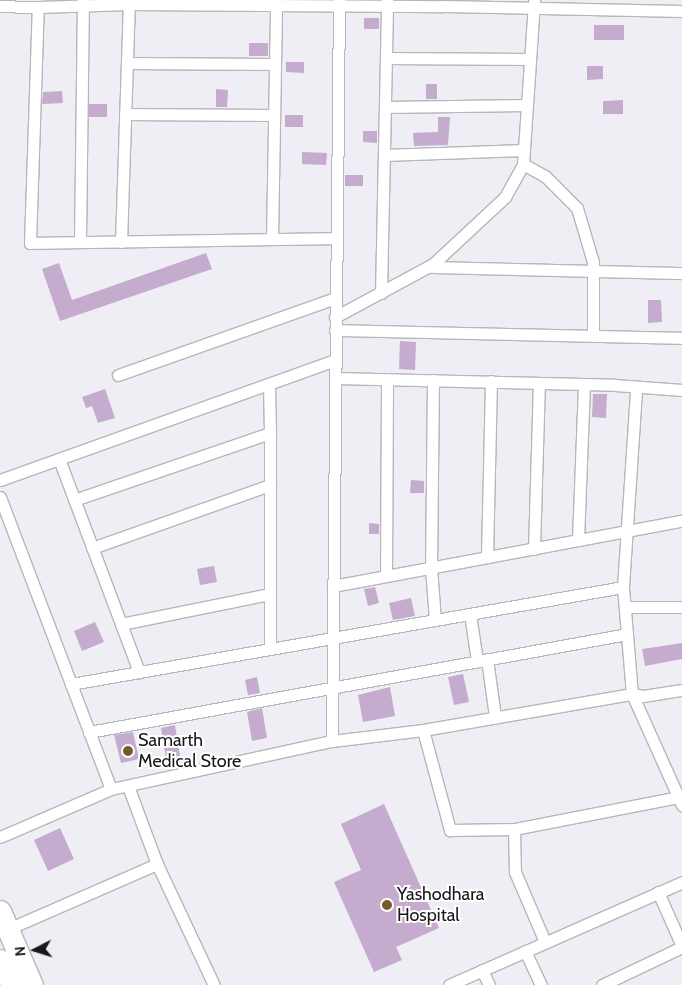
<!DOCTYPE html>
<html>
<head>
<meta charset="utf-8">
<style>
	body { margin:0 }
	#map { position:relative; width:682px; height:985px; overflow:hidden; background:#eeeef4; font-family:Cabin,sans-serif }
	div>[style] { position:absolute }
	.building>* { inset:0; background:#c5acce }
	.roads { filter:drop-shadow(1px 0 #b6b6bb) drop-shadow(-1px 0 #b6b6bb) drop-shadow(0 1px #b6b6bb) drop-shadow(0 -1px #b6b6bb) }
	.street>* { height:11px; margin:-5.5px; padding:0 5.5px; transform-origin:5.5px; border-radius:5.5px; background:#fff }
	.highway>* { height:21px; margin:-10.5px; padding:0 10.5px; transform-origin:10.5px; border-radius:10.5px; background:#fff }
	.dots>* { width:14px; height:14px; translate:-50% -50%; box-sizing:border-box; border:2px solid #fff; border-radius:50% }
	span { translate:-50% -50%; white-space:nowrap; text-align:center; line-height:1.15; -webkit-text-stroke:4px #fff; paint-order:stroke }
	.poi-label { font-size:18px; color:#18181a }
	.left { translate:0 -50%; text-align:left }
	.north { position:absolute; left:10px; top:925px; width:50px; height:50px; -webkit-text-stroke:4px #fff; paint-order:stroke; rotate:265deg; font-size:14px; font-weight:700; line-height:20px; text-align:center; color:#18181a }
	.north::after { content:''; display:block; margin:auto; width:18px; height:22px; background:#18181a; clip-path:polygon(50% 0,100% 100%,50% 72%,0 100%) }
</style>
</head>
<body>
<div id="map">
	<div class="building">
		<div style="clip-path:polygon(364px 18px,379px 18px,379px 29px,364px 29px)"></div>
		<div style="clip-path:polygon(594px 25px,624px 25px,624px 40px,594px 40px)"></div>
		<div style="clip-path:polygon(249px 43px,268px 43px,268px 56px,249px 56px)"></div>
		<div style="clip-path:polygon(286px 62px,304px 62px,304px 73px,286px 72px)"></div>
		<div style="clip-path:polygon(587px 66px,603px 66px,603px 79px,587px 80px)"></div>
		<div style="clip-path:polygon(426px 84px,437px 84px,437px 99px,426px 99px)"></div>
		<div style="clip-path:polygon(216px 89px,228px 90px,227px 107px,216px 107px)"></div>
		<div style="clip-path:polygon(62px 91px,63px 103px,42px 104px,43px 92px)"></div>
		<div style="clip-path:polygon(623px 100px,623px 114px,603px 114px,603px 101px)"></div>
		<div style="clip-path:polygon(89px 104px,107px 104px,107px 117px,89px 117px)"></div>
		<div style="clip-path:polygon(285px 115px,303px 115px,303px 127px,285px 127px)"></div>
		<div style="clip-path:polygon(438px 117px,450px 117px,448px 145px,414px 146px,413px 133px,438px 132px)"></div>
		<div style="clip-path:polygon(363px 131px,377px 131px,377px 143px,363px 142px)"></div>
		<div style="clip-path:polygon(302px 152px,327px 153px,326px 165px,302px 164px)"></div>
		<div style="clip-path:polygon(345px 175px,363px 175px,363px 186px,345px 186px)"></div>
		<div style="clip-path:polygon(206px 253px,212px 269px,60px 321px,42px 269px,59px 263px,72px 300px)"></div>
		<div style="clip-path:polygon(648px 300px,661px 300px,662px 322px,648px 323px)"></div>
		<div style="clip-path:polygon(400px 341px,416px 342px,415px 370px,399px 369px)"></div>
		<div style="clip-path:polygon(105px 389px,115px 418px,98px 423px,92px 406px,86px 408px,82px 397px)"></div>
		<div style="clip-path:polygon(593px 394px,607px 394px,606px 418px,592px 417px)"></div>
		<div style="clip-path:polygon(411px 480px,424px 481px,424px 493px,410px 493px)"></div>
		<div style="clip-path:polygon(369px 523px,379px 524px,379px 534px,369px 534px)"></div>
		<div style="clip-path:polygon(214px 566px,217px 582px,200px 585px,197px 569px)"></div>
		<div style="clip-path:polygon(375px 587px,379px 603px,368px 606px,364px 589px)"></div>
		<div style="clip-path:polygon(411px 598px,415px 616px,393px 620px,389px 603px)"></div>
		<div style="clip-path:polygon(95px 622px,104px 642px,82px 651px,74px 631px)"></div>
		<div style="clip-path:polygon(682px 643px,682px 659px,645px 666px,642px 649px)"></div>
		<div style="clip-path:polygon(463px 674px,469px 702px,454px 705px,448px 677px)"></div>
		<div style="clip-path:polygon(257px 677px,260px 693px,248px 695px,245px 680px)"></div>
		<div style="clip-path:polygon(390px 687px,395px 716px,363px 722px,358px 695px)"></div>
		<div style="clip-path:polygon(262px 708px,267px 738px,252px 741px,247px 712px)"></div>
		<div style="clip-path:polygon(175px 725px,180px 756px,166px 758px,161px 728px)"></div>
		<div style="clip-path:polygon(133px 732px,139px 759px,121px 763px,114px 735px)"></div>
		<div style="clip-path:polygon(384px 804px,439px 928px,396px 947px,402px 960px,374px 972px,334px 882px,361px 870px,341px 824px)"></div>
		<div style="clip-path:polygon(60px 828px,74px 859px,48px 871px,34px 840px)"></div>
	</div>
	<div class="roads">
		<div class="street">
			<div style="left:0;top:6px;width:38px;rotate:2deg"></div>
			<div style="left:386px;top:58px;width:144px;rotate:0.4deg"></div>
			<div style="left:127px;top:63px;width:148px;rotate:0.4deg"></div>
			<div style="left:385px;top:107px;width:142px;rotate:-0.8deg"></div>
			<div style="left:125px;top:114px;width:149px;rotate:0.4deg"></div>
			<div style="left:384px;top:155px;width:140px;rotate:-2deg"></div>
			<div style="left:523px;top:164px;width:25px;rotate:29deg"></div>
			<div style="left:545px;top:176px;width:45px;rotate:45deg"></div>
			<div style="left:577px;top:208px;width:56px;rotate:73.5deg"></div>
			<div style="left:593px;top:262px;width:74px;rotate:90deg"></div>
			<div style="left:337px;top:238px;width:307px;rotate:179.1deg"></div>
			<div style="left:30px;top:243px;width:236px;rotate:-88.1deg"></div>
			<div style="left:38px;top:7px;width:91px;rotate:-1.9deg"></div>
			<div style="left:129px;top:4px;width:315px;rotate:0.4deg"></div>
			<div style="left:444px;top:6px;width:238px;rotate:1.2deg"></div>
			<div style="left:272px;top:239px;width:239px;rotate:-89deg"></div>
			<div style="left:80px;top:242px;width:242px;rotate:-89.3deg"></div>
			<div style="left:121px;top:242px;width:242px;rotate:-88.1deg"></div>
			<div style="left:429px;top:267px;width:253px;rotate:1.4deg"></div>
			<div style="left:381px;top:293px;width:293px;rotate:-88.8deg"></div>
			<div style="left:335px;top:317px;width:111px;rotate:-28.4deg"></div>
			<div style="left:433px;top:264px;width:98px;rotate:-42.9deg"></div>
			<div style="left:505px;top:197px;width:38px;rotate:-61deg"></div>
			<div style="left:523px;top:164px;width:163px;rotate:-86.1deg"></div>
			<div style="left:335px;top:330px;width:347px;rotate:1.3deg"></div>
			<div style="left:118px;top:375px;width:231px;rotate:-19.5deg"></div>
			<div style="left:335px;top:378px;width:280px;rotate:1.4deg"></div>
			<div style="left:615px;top:385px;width:67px;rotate:4.3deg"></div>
			<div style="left:433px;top:380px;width:188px;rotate:90.6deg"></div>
			<div style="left:431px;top:568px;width:52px;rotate:85.6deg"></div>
			<div style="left:269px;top:384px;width:49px;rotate:88.8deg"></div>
			<div style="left:59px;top:459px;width:228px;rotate:69.4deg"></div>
			<div style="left:0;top:480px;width:356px;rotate:-19.7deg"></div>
			<div style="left:0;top:497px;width:312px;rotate:69.2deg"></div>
			<div style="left:74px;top:500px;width:207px;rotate:-18.9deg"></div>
			<div style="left:270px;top:433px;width:216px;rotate:90deg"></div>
			<div style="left:578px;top:540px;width:156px;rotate:-87.8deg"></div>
			<div style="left:92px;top:548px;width:189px;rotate:-19.5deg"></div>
			<div style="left:534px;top:549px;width:166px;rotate:-88.3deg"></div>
			<div style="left:487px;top:557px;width:176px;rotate:-88.7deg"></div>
			<div style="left:386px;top:576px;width:197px;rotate:-89.7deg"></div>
			<div style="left:333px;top:586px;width:355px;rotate:-10.6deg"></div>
			<div style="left:623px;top:587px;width:107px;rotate:85.2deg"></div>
			<div style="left:632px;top:694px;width:122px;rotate:65.8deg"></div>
			<div style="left:625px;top:607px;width:57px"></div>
			<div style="left:470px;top:614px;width:48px;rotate:81.5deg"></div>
			<div style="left:121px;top:624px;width:152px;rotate:-11.4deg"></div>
			<div style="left:487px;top:659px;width:59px;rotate:82.1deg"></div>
			<div style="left:71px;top:684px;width:560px;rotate:-9.97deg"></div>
			<div style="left:623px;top:587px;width:198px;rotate:-86.2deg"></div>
			<div style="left:423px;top:730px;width:104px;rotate:74.9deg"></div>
			<div style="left:450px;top:830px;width:64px;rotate:-0.9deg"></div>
			<div style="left:514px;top:829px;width:43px;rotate:88.7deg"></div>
			<div style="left:515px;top:872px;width:76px;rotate:66.8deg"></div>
			<div style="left:89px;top:732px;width:547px;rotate:-10.32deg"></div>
			<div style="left:332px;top:741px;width:741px;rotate:-89.46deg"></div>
			<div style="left:128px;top:786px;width:83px;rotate:69.6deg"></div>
			<div style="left:157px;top:864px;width:134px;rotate:64.8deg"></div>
			<div style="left:514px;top:829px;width:168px;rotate:-11deg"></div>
			<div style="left:0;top:837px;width:121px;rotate:-23.4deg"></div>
			<div style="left:111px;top:789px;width:226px;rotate:-12.3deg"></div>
			<div style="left:332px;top:741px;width:92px;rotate:-6.9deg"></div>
			<div style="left:423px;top:730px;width:212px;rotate:-9.8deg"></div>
			<div style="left:632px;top:694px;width:11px;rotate:10deg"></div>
			<div style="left:643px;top:696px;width:39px;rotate:-9deg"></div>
			<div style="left:658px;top:892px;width:59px;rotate:66deg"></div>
			<div style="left:8px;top:929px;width:163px;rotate:-23.6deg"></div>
			<div style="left:525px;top:951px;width:38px;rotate:65deg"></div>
			<div style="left:482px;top:970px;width:17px;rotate:65deg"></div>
			<div style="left:449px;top:985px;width:255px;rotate:-23.8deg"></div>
			<div style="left:602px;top:985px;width:89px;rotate:-25.4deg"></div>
		</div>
		<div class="highway">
			<div style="left:0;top:911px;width:81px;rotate:66.6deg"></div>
			<div style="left:0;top:960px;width:28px;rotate:64deg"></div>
		</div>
	</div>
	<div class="dots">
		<div style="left:128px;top:751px;background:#735c2c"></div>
		<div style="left:387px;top:905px;background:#735c2c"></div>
	</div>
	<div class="poi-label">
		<span class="left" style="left:138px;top:751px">Samarth<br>Medical Store</span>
		<span class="left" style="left:397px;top:905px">Yashodhara<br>Hospital</span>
	</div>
	<div class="north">N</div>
</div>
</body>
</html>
